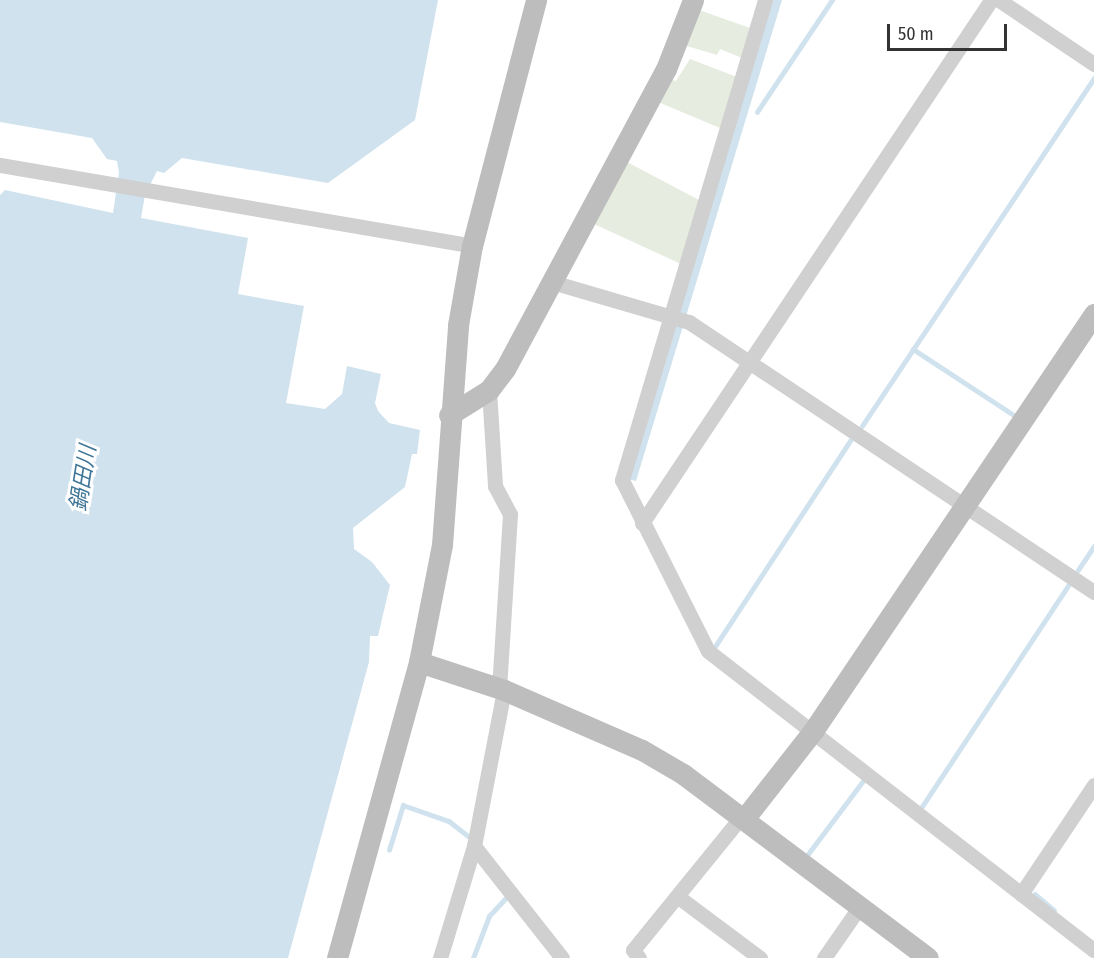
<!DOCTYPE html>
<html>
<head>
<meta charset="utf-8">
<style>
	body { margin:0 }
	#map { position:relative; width:1094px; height:958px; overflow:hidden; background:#fff; font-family:"Fira Sans Condensed","Noto Sans JP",sans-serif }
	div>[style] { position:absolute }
	.green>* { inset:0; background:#e6ecdf }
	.water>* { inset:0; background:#cfe2ee }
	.stream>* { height:4.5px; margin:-2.25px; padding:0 2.25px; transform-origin:2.25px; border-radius:2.25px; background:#cfe2ee }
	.street>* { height:15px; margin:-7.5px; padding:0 7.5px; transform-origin:7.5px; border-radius:7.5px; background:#d0d0d0 }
	.secondary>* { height:21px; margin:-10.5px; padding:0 10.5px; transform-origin:10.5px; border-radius:10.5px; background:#bdbdbd }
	span { translate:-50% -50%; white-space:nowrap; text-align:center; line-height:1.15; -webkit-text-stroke:6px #fff; paint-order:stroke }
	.water-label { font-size:22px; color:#3f7597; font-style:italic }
	.scale { position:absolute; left:887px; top:24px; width:120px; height:27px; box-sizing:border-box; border:3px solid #333; border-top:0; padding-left:8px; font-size:18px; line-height:21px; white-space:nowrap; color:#333; -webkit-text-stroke:4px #fff; paint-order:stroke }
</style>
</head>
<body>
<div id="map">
	<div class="green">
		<div style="clip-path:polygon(699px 10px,753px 29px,742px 58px,720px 49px,717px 55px,687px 46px)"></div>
		<div style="clip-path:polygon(690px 59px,737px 77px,720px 128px,658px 102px,670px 79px,676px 81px)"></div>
		<div style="clip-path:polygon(627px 162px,699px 200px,681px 264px,594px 224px)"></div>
	</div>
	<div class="water">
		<div style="clip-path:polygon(0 0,438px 0,415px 120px,328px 183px,182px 158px,164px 173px,157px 171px,145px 195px,141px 218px,248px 238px,238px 294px,304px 306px,286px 403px,325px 409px,342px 394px,347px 366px,381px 374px,375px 403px,378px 411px,389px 423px,420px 430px,417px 454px,412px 454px,405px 487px,353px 528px,354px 549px,372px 562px,390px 585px,378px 636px,370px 636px,369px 662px,288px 958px,0 958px,0 195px,5px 190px,113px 213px,119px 173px,117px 161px,107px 159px,92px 138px,0 122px)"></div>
		<div style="clip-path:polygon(771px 0,782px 0,636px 481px,628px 479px)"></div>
	</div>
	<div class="stream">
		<div style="left:757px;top:112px;width:135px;rotate:-56.2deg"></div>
		<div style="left:913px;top:349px;width:121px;rotate:33.2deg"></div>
		<div style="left:862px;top:426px;width:418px;rotate:-56.3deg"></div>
		<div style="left:1078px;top:570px;width:29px;rotate:-56deg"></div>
		<div style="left:714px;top:648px;width:248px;rotate:-56.7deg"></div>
		<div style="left:921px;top:808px;width:268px;rotate:-56.5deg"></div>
		<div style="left:389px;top:850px;width:47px;rotate:-72.7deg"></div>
		<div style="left:403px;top:805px;width:49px;rotate:19.2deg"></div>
		<div style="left:449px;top:821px;width:24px;rotate:38deg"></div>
		<div style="left:808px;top:854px;width:91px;rotate:-53deg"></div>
		<div style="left:1035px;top:894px;width:25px;rotate:40deg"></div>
		<div style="left:473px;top:958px;width:45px;rotate:-69.1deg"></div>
		<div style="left:489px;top:916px;width:23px;rotate:-47deg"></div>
	</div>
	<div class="street">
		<div style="left:765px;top:0;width:501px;rotate:106.59deg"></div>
		<div style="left:622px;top:480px;width:191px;rotate:63.3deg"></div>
		<div style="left:708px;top:651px;width:488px;rotate:37.8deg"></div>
		<div style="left:999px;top:0;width:115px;rotate:34deg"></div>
		<div style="left:0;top:165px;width:479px;rotate:9.7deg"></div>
		<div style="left:552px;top:282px;width:143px;rotate:16.3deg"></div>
		<div style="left:689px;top:322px;width:487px;rotate:33.7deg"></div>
		<div style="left:489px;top:390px;width:96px;rotate:86.4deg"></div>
		<div style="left:495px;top:486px;width:32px;rotate:62deg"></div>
		<div style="left:510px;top:514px;width:174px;rotate:93.6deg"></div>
		<div style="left:642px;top:523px;width:629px;rotate:-56.28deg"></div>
		<div style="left:474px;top:846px;width:142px;rotate:51.8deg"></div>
		<div style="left:1021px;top:894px;width:131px;rotate:-56.2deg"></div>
		<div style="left:677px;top:896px;width:104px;rotate:36.8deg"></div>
		<div style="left:440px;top:958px;width:117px;rotate:-73.1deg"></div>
		<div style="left:474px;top:846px;width:159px;rotate:-79.1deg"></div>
		<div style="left:639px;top:958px;width:10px;rotate:-127deg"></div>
		<div style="left:633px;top:950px;width:171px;rotate:-50.9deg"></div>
		<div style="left:824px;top:958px;width:63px;rotate:-55.3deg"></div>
	</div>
	<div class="secondary">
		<div style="left:449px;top:415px;width:47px;rotate:-32deg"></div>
		<div style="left:489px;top:390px;width:26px;rotate:-53deg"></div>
		<div style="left:505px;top:369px;width:340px;rotate:-61.8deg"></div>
		<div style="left:666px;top:69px;width:74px;rotate:-68.6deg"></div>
		<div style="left:419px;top:662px;width:89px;rotate:18.2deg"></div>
		<div style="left:504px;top:690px;width:150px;rotate:23.5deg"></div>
		<div style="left:642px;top:750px;width:48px;rotate:30.3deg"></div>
		<div style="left:683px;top:774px;width:306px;rotate:36.9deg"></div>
		<div style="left:744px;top:819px;width:112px;rotate:-51.9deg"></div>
		<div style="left:813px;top:731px;width:503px;rotate:-56.03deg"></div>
		<div style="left:337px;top:958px;width:307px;rotate:-74.5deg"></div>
		<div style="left:419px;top:662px;width:119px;rotate:-78.9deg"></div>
		<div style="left:442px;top:545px;width:221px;rotate:-85.8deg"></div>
		<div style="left:458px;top:325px;width:80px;rotate:-80deg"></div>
		<div style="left:472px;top:246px;width:254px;rotate:-75.4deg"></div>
	</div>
	<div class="water-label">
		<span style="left:83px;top:478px;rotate:-81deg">鍋田川</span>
	</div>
	<div class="scale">50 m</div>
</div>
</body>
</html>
